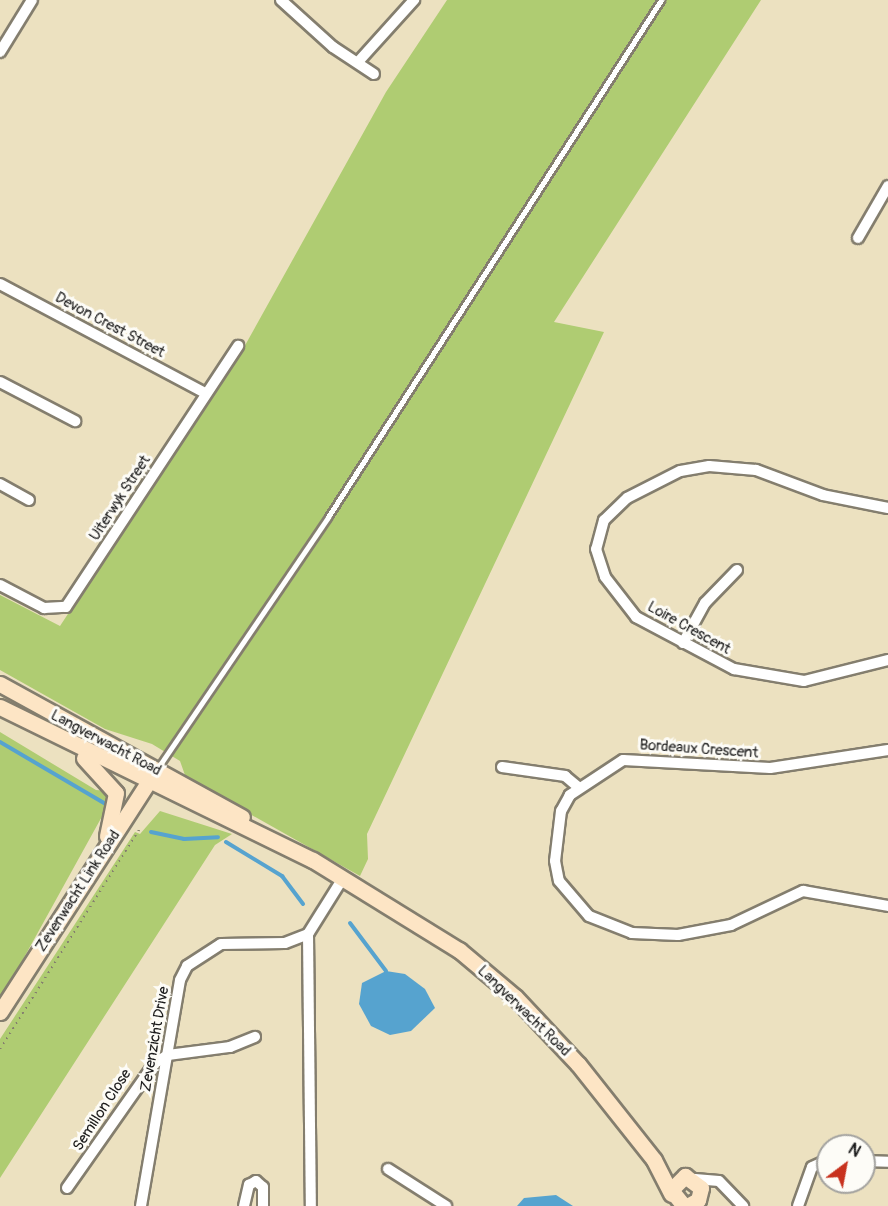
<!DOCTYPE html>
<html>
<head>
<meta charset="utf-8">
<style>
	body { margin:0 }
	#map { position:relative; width:888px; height:1206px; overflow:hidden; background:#ece1c0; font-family:Pangolin,sans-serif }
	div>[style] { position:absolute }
	.green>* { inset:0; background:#afcc72 }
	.water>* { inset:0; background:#56a3cf }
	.stream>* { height:4px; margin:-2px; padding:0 2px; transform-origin:2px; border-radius:2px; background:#56a3cf }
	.path>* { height:2px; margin-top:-1px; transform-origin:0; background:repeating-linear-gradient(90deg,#847e6e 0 1.5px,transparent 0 6px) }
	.roads { filter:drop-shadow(2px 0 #847e6e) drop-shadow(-2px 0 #847e6e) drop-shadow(0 2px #847e6e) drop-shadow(0 -2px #847e6e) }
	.lane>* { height:5px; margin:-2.5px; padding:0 2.5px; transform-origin:2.5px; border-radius:2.5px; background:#fff }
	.street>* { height:10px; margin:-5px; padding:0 5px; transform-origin:5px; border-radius:5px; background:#fff }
	.secondary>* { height:15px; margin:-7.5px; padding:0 7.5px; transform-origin:7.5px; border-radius:7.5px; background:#fde5c5 }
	span { translate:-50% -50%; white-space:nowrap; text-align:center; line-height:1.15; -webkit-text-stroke:6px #fdfcf7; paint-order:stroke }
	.street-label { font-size:15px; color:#1c1c1c }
	.north { position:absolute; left:816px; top:1134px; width:60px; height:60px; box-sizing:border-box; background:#fdfcf7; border:2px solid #a3a29f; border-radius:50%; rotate:32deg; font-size:16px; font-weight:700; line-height:24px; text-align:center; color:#1c1c1c }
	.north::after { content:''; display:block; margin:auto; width:21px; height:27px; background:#c8321e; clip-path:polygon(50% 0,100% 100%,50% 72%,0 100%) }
</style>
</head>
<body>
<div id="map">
	<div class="green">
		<div style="clip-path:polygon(447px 0,761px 0,554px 322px,604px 332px,367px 834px,368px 859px,360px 876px,186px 778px,180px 761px,152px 744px,105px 729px,0 670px,0 595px,60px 626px,243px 349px,386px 92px)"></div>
		<div style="clip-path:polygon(0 732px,96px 790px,107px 791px,110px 802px,0 1001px)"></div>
		<div style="clip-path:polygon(160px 811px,232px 834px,215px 845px,0 1178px,0 1039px,135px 832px,140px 834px)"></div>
	</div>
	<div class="water">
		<div style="clip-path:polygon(386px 971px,405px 974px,425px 989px,435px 1008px,411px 1031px,390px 1035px,371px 1026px,359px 1004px,362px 983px)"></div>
		<div style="clip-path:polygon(556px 1195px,573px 1206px,517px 1206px,524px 1198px)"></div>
	</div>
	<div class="stream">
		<div style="left:0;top:742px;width:126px;rotate:30.4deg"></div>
		<div style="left:151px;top:832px;width:34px;rotate:12deg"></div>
		<div style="left:184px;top:839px;width:34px;rotate:-3deg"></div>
		<div style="left:226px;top:842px;width:66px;rotate:31.3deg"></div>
		<div style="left:282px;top:876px;width:35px;rotate:53deg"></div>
		<div style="left:350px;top:923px;width:60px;rotate:53.1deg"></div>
	</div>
	<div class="path">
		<div style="left:0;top:1049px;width:262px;rotate:-57.6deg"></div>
	</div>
	<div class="roads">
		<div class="lane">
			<div style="left:157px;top:769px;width:305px;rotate:-55.8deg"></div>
			<div style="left:328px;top:517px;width:615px;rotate:-57.21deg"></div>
		</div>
		<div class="street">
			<div style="left:281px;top:0;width:70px;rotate:42.1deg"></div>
			<div style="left:333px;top:47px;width:49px;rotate:33.4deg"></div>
			<div style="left:0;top:52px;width:61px;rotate:-58.4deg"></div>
			<div style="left:358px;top:62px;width:84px;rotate:-47.9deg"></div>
			<div style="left:858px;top:238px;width:60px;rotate:-60deg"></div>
			<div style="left:0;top:284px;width:232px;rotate:28deg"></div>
			<div style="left:0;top:382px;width:85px;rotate:27.5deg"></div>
			<div style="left:0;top:484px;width:33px;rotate:29deg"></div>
			<div style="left:888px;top:508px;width:66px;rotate:-168.7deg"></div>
			<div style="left:823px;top:495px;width:72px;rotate:-159.5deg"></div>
			<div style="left:756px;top:470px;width:47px;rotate:-175.1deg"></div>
			<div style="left:709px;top:466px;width:29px;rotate:170deg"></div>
			<div style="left:680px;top:471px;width:59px;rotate:153deg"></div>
			<div style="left:627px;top:498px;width:32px;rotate:136deg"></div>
			<div style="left:604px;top:520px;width:30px;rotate:105deg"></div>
			<div style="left:596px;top:549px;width:29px;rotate:72deg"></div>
			<div style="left:605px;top:577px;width:51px;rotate:52.2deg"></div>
			<div style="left:636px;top:617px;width:111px;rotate:28deg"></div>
			<div style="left:734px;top:669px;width:71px;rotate:9.7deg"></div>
			<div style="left:804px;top:681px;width:87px;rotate:-14deg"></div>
			<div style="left:0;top:585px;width:50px;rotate:27.6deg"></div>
			<div style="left:44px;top:608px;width:22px;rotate:-3deg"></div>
			<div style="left:66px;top:607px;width:313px;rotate:-56.6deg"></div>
			<div style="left:683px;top:643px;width:46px;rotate:-61.2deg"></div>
			<div style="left:705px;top:603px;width:46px;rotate:-45.9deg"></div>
			<div style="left:888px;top:750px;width:119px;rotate:171.3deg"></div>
			<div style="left:770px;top:768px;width:147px;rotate:-176.9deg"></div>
			<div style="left:623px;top:760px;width:64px;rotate:146.6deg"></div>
			<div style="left:570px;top:795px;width:18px;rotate:119deg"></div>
			<div style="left:561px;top:811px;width:50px;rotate:96.8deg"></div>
			<div style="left:555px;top:861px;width:20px;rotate:79deg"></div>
			<div style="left:559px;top:881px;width:46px;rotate:49.4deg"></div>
			<div style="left:589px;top:916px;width:46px;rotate:21.6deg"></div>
			<div style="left:632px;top:933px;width:46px;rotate:2.5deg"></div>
			<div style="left:678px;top:935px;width:54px;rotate:-10.7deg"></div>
			<div style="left:731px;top:925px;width:80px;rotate:-25.3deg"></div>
			<div style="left:803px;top:891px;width:86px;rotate:10deg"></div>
			<div style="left:502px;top:767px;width:64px;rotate:8.1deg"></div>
			<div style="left:565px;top:776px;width:17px;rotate:40deg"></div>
			<div style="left:308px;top:934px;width:272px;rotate:89.4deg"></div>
			<div style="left:864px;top:1161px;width:24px;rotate:2deg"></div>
			<div style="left:388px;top:1169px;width:69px;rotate:32.5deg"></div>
			<div style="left:695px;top:1179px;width:24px;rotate:5deg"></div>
			<div style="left:719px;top:1181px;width:35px;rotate:46deg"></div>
			<div style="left:67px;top:1188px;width:153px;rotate:-54.9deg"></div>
			<div style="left:155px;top:1063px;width:15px;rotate:-32deg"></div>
			<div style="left:168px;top:1055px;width:63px;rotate:-7.4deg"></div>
			<div style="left:230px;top:1047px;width:27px;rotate:-22deg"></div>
			<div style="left:141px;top:1206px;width:229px;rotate:-80.2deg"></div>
			<div style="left:180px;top:980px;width:16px;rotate:-63deg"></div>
			<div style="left:187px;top:966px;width:40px;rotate:-32.9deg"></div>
			<div style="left:221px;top:944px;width:64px;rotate:-0.9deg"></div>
			<div style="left:285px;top:943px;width:25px;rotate:-21deg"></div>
			<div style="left:308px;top:934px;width:66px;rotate:-58deg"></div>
			<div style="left:244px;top:1206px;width:22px;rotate:-77deg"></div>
			<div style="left:249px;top:1185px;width:8px;rotate:-30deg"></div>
			<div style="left:256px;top:1181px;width:9px;rotate:41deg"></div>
			<div style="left:263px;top:1187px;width:19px;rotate:90deg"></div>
			<div style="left:798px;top:1206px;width:41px;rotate:-70.3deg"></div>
			<div style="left:812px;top:1167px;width:17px;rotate:-24deg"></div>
		</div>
		<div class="secondary">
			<div style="left:0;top:684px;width:276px;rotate:28.8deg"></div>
			<div style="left:0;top:707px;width:348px;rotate:26.1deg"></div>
			<div style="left:313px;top:860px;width:172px;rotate:31.7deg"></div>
			<div style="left:459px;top:950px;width:73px;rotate:40deg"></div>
			<div style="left:515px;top:997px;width:92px;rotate:46.8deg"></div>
			<div style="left:578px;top:1064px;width:122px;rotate:51.6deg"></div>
			<div style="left:654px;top:1160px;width:38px;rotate:63deg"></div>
			<div style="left:84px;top:758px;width:47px;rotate:47.6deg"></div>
			<div style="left:116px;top:793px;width:44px;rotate:101.8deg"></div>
			<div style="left:0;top:1012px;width:282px;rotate:-57.2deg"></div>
			<div style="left:684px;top:1206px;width:21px;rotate:-129deg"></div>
			<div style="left:671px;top:1190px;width:20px;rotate:-45deg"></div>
			<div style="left:685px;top:1176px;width:20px;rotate:37deg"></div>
			<div style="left:701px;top:1188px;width:12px;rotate:104deg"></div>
			<div style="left:698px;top:1200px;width:13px;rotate:151deg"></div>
		</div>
	</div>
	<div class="street-label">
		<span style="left:110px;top:325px;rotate:28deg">Devon Crest Street</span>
		<span style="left:120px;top:498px;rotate:-57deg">Uiterwyk Street</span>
		<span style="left:689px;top:628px;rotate:29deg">Loire Crescent</span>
		<span style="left:106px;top:743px;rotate:28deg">Langverwacht Road</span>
		<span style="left:699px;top:749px;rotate:4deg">Bordeaux Crescent</span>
		<span style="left:78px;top:891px;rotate:-57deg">Zevenwacht Link Road</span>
		<span style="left:524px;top:1011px;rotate:44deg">Langverwacht Road</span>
		<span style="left:155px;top:1039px;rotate:-80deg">Zevenzicht Drive</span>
		<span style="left:102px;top:1110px;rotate:-57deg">Semillon Close</span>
	</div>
	<div class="north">N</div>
</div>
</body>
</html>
